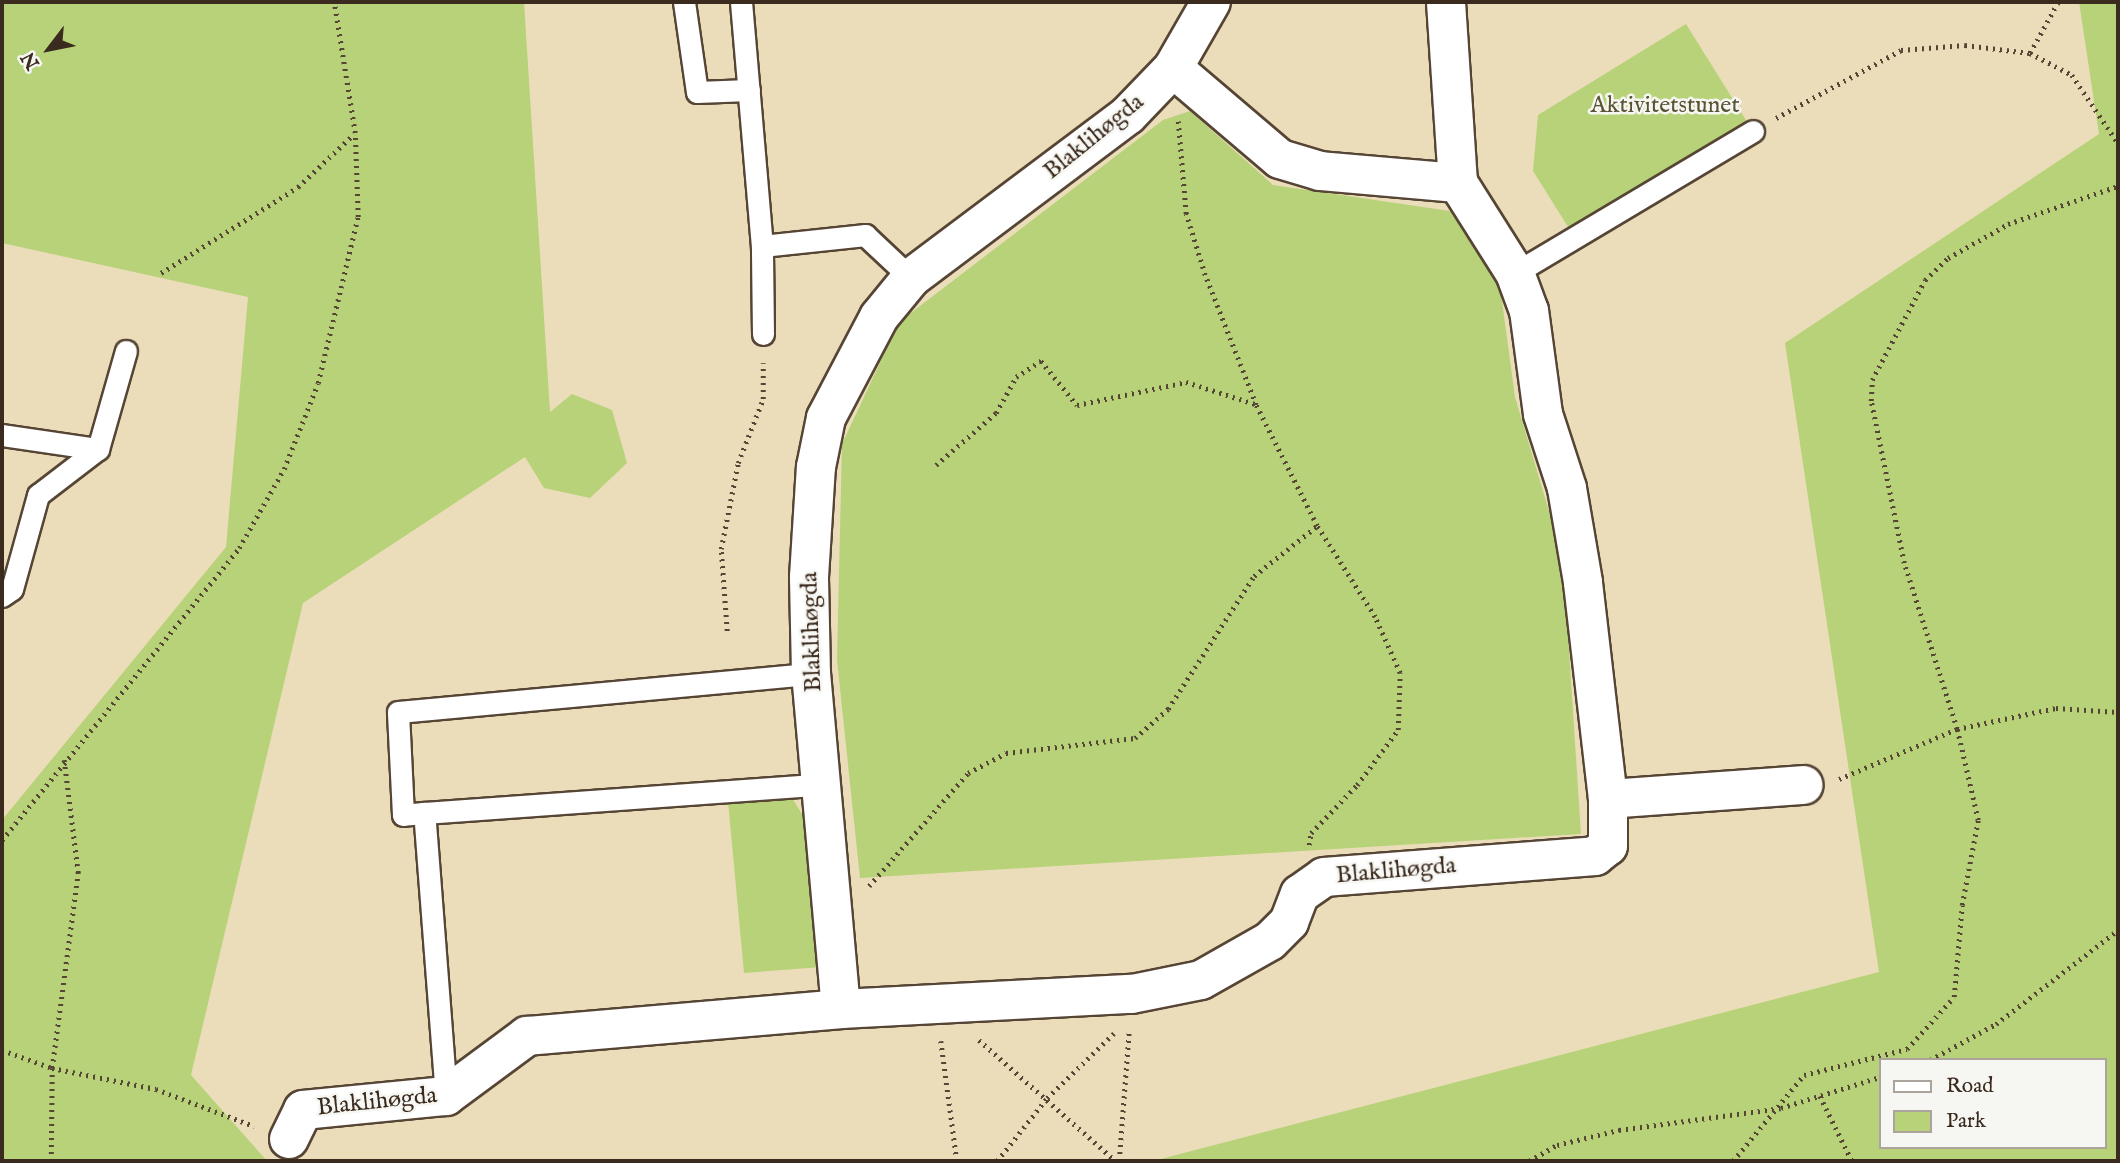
<!DOCTYPE html>
<html>
<head>
<meta charset="utf-8">
<style>
	body { margin:0 }
	#map { position:relative; width:2120px; height:1163px; overflow:hidden; background:#ecddba; font-family:"IM FELL English",serif }
	div>[style] { position:absolute }
	.green>* { inset:0; background:#b7d278 }
	.path>* { height:4.5px; margin-top:-2.25px; transform-origin:0; background:repeating-linear-gradient(90deg,#564535 0 2px,transparent 0 7px) }
	.roads { filter:drop-shadow(2px 0 #564535) drop-shadow(-2px 0 #564535) drop-shadow(0 2px #564535) drop-shadow(0 -2px #564535) }
	.service>* { height:21px; margin:-10.5px; padding:0 10.5px; transform-origin:10.5px; border-radius:10.5px; background:#fff }
	.minor>* { height:38px; margin:-19px; padding:0 19px; transform-origin:19px; border-radius:19px; background:#fff }
	span { translate:-50% -50%; white-space:nowrap; text-align:center; line-height:1.15; -webkit-text-stroke:5px #f6f6f2; paint-order:stroke }
	.park-label { font-size:24px; color:#5a5434 }
	.street-label { font-size:24px; color:#3b2a1e }
	.frame { position:absolute; inset:0; border:4px solid #3b2a1e; pointer-events:none }
	.legend { position:absolute; left:1879px; top:1058px; width:228px; height:91px; box-sizing:border-box; background:#f6f6f2; border:2px solid #aba49d; margin:0; padding:9px 12px; list-style:none; font-size:21px; color:#3b2a1e }
	.legend li { display:flex; align-items:center; gap:14px; height:35px }
	.legend b { width:35px; border:2px solid #aba49d }
	.north { position:absolute; left:14px; top:14px; width:70px; height:70px; -webkit-text-stroke:5px #f6f6f2; paint-order:stroke; rotate:238deg; font-size:19px; font-weight:700; line-height:28px; text-align:center; color:#3b2a1e }
	.north::after { content:''; display:block; margin:auto; width:24px; height:32px; background:#3b2a1e; clip-path:polygon(50% 0,100% 100%,50% 72%,0 100%) }
</style>
</head>
<body>
<div id="map">
	<div class="green">
		<div style="clip-path:polygon(8px 2px,524px 2px,550px 412px,572px 394px,612px 410px,627px 463px,590px 498px,544px 488px,525px 457px,303px 603px,191px 1075px,267px 1161px,2px 1161px,2px 820px,226px 547px,248px 297px,2px 243px,2px 6px)"></div>
		<div style="clip-path:polygon(evenodd,2079px 2px,2118px 2px,2118px 1161px,1153px 1161px,1879px 972px,1785px 343px,2099px 134px,2079px 2px,1880px 1060px,2104px 1060px,2104px 1147px,1880px 1147px,1880px 1060px)"></div>
		<div style="clip-path:polygon(1686px 24px,1749px 125px,1570px 230px,1533px 171px,1538px 115px)"></div>
		<div style="clip-path:polygon(1190px 111px,1273px 185px,1450px 211px,1499px 279px,1515px 397px,1563px 558px,1581px 834px,860px 878px,837px 660px,842px 444px,899px 322px,1163px 120px)"></div>
		<div style="clip-path:polygon(789px 793px,810px 827px,822px 967px,744px 973px,728px 801px)"></div>
	</div>
	<div class="path">
		<div style="left:2030px;top:53px;width:58px;rotate:-61.2deg"></div>
		<div style="left:1776px;top:118px;width:142px;rotate:-28.5deg"></div>
		<div style="left:1901px;top:50px;width:64px;rotate:-4.5deg"></div>
		<div style="left:1965px;top:45px;width:65px;rotate:7deg"></div>
		<div style="left:2030px;top:53px;width:47px;rotate:27.6deg"></div>
		<div style="left:2072px;top:75px;width:82px;rotate:55.9deg"></div>
		<div style="left:161px;top:273px;width:162px;rotate:-32.1deg"></div>
		<div style="left:298px;top:187px;width:77px;rotate:-43.4deg"></div>
		<div style="left:936px;top:465px;width:79px;rotate:-40.9deg"></div>
		<div style="left:996px;top:413px;width:41px;rotate:-60.9deg"></div>
		<div style="left:1016px;top:377px;width:30px;rotate:-33deg"></div>
		<div style="left:1041px;top:361px;width:57px;rotate:50.7deg"></div>
		<div style="left:1077px;top:405px;width:111px;rotate:-11.9deg"></div>
		<div style="left:1186px;top:382px;width:72px;rotate:17.7deg"></div>
		<div style="left:727px;top:631px;width:82px;rotate:-94.2deg"></div>
		<div style="left:721px;top:549px;width:88px;rotate:-78.8deg"></div>
		<div style="left:738px;top:463px;width:69px;rotate:-68.7deg"></div>
		<div style="left:763px;top:399px;width:36px;rotate:-90deg"></div>
		<div style="left:1839px;top:779px;width:128px;rotate:-23deg"></div>
		<div style="left:1957px;top:729px;width:101px;rotate:-12deg"></div>
		<div style="left:2056px;top:708px;width:62px;rotate:3.7deg"></div>
		<div style="left:2px;top:840px;width:376px;rotate:-50.9deg"></div>
		<div style="left:239px;top:548px;width:91px;rotate:-60.3deg"></div>
		<div style="left:284px;top:469px;width:92px;rotate:-68.4deg"></div>
		<div style="left:318px;top:383px;width:171px;rotate:-76.5deg"></div>
		<div style="left:358px;top:217px;width:84px;rotate:-92deg"></div>
		<div style="left:355px;top:133px;width:133px;rotate:-99.1deg"></div>
		<div style="left:1309px;top:845px;width:12px;rotate:-81deg"></div>
		<div style="left:1311px;top:833px;width:66px;rotate:-46.2deg"></div>
		<div style="left:1357px;top:785px;width:69px;rotate:-53.3deg"></div>
		<div style="left:1398px;top:730px;width:57px;rotate:-88deg"></div>
		<div style="left:1400px;top:673px;width:61px;rotate:-114.1deg"></div>
		<div style="left:1375px;top:617px;width:108px;rotate:-122.5deg"></div>
		<div style="left:869px;top:886px;width:150px;rotate:-48.8deg"></div>
		<div style="left:968px;top:773px;width:43px;rotate:-27.8deg"></div>
		<div style="left:1006px;top:753px;width:130px;rotate:-6.6deg"></div>
		<div style="left:1135px;top:738px;width:44px;rotate:-41.3deg"></div>
		<div style="left:1168px;top:709px;width:158px;rotate:-57.1deg"></div>
		<div style="left:1254px;top:576px;width:80px;rotate:-38.4deg"></div>
		<div style="left:1317px;top:526px;width:136px;rotate:-116.8deg"></div>
		<div style="left:1256px;top:405px;width:140px;rotate:-111.4deg"></div>
		<div style="left:1205px;top:275px;width:64px;rotate:-107.3deg"></div>
		<div style="left:1186px;top:214px;width:93px;rotate:-94.9deg"></div>
		<div style="left:979px;top:1040px;width:183px;rotate:41.5deg"></div>
		<div style="left:941px;top:1041px;width:121px;rotate:82.4deg"></div>
		<div style="left:2px;top:1050px;width:53px;rotate:19.8deg"></div>
		<div style="left:52px;top:1068px;width:106px;rotate:11.4deg"></div>
		<div style="left:156px;top:1089px;width:105px;rotate:20.7deg"></div>
		<div style="left:1930px;top:1060px;width:75px;rotate:-28.6deg"></div>
		<div style="left:1996px;top:1024px;width:154px;rotate:-37.6deg"></div>
		<div style="left:1820px;top:1096px;width:72px;rotate:63.8deg"></div>
		<div style="left:51px;top:1161px;width:93px;rotate:-89.4deg"></div>
		<div style="left:52px;top:1068px;width:197px;rotate:-82.4deg"></div>
		<div style="left:78px;top:873px;width:114px;rotate:-97.1deg"></div>
		<div style="left:997px;top:1161px;width:80px;rotate:-51.6deg"></div>
		<div style="left:1047px;top:1098px;width:93px;rotate:-44.1deg"></div>
		<div style="left:1119px;top:1161px;width:131px;rotate:-85.6deg"></div>
		<div style="left:1529px;top:1161px;width:32px;rotate:-30deg"></div>
		<div style="left:1557px;top:1145px;width:64px;rotate:-13.6deg"></div>
		<div style="left:1619px;top:1130px;width:163px;rotate:-7.7deg"></div>
		<div style="left:1781px;top:1108px;width:104px;rotate:-17.4deg"></div>
		<div style="left:1733px;top:1161px;width:112px;rotate:-50.5deg"></div>
		<div style="left:1804px;top:1075px;width:106px;rotate:-14.2deg"></div>
		<div style="left:1907px;top:1049px;width:70px;rotate:-47.9deg"></div>
		<div style="left:1954px;top:997px;width:92px;rotate:-85deg"></div>
		<div style="left:1962px;top:905px;width:86px;rotate:-79.3deg"></div>
		<div style="left:1978px;top:820px;width:93px;rotate:-103deg"></div>
		<div style="left:1957px;top:729px;width:174px;rotate:-107.7deg"></div>
		<div style="left:1904px;top:563px;width:165px;rotate:-101.5deg"></div>
		<div style="left:1871px;top:401px;width:21px;rotate:-87deg"></div>
		<div style="left:1872px;top:380px;width:113px;rotate:-62.1deg"></div>
		<div style="left:1925px;top:280px;width:32px;rotate:-44deg"></div>
		<div style="left:1948px;top:258px;width:69px;rotate:-29.5deg"></div>
		<div style="left:2008px;top:224px;width:116px;rotate:-19.1deg"></div>
	</div>
	<div class="roads">
		<div class="service">
			<div style="left:684px;top:2px;width:91px;rotate:81.8deg"></div>
			<div style="left:697px;top:92px;width:52px;rotate:-2.2deg"></div>
			<div style="left:741px;top:2px;width:245px;rotate:85.1deg"></div>
			<div style="left:1515px;top:273px;width:277px;rotate:-30.8deg"></div>
			<div style="left:763px;top:334px;width:88px;rotate:-90.7deg"></div>
			<div style="left:762px;top:246px;width:104px;rotate:-6.1deg"></div>
			<div style="left:865px;top:235px;width:63px;rotate:43.1deg"></div>
			<div style="left:2px;top:435px;width:97px;rotate:8.3deg"></div>
			<div style="left:2px;top:596px;width:12px;rotate:-35deg"></div>
			<div style="left:12px;top:589px;width:98px;rotate:-74.5deg"></div>
			<div style="left:38px;top:495px;width:76px;rotate:-37.5deg"></div>
			<div style="left:98px;top:449px;width:102px;rotate:-74.1deg"></div>
			<div style="left:424px;top:813px;width:401px;rotate:-4.1deg"></div>
			<div style="left:446px;top:1096px;width:284px;rotate:-94.4deg"></div>
			<div style="left:424px;top:813px;width:21px;rotate:175deg"></div>
			<div style="left:403px;top:815px;width:103px;rotate:-92.8deg"></div>
			<div style="left:398px;top:712px;width:415px;rotate:-5.3deg"></div>
		</div>
		<div class="minor">
			<div style="left:1173px;top:68px;width:140px;rotate:40.4deg"></div>
			<div style="left:1280px;top:159px;width:42px;rotate:16.7deg"></div>
			<div style="left:1320px;top:171px;width:139px;rotate:5deg"></div>
			<div style="left:1458px;top:183px;width:181px;rotate:-93.8deg"></div>
			<div style="left:1608px;top:799px;width:196px;rotate:-4.1deg"></div>
			<div style="left:841px;top:1009px;width:291px;rotate:-3deg"></div>
			<div style="left:1132px;top:994px;width:70px;rotate:-11.5deg"></div>
			<div style="left:1201px;top:980px;width:79px;rotate:-29.5deg"></div>
			<div style="left:1270px;top:941px;width:27px;rotate:-45deg"></div>
			<div style="left:1289px;top:922px;width:30px;rotate:-69deg"></div>
			<div style="left:1300px;top:894px;width:29px;rotate:-35deg"></div>
			<div style="left:1324px;top:877px;width:272px;rotate:-4.4deg"></div>
			<div style="left:1595px;top:856px;width:16px;rotate:-38deg"></div>
			<div style="left:1608px;top:846px;width:47px;rotate:-90deg"></div>
			<div style="left:1608px;top:799px;width:218px;rotate:-96.6deg"></div>
			<div style="left:1583px;top:582px;width:95px;rotate:-99.7deg"></div>
			<div style="left:1567px;top:488px;width:78px;rotate:-108deg"></div>
			<div style="left:1543px;top:414px;width:104px;rotate:-97.7deg"></div>
			<div style="left:1529px;top:311px;width:40px;rotate:-110.2deg"></div>
			<div style="left:1515px;top:273px;width:107px;rotate:-122.3deg"></div>
			<div style="left:289px;top:1139px;width:32px;rotate:-64deg"></div>
			<div style="left:303px;top:1110px;width:144px;rotate:-5.6deg"></div>
			<div style="left:446px;top:1096px;width:101px;rotate:-36.5deg"></div>
			<div style="left:527px;top:1036px;width:315px;rotate:-4.9deg"></div>
			<div style="left:841px;top:1009px;width:336px;rotate:-95.1deg"></div>
			<div style="left:811px;top:674px;width:97px;rotate:-91.2deg"></div>
			<div style="left:809px;top:577px;width:110px;rotate:-86.4deg"></div>
			<div style="left:816px;top:467px;width:50px;rotate:-78.5deg"></div>
			<div style="left:826px;top:418px;width:114px;rotate:-62.3deg"></div>
			<div style="left:879px;top:317px;width:50px;rotate:-50.6deg"></div>
			<div style="left:911px;top:278px;width:271px;rotate:-36.9deg"></div>
			<div style="left:1128px;top:115px;width:65px;rotate:-46.2deg"></div>
			<div style="left:1173px;top:68px;width:76px;rotate:-60.1deg"></div>
		</div>
	</div>
	<div class="park-label">
		<span style="left:1665px;top:106px">Aktivitetstunet</span>
	</div>
	<div class="street-label">
		<span style="left:1094px;top:137px;rotate:-39deg">Blaklihøgda</span>
		<span style="left:812px;top:632px;rotate:-92deg">Blaklihøgda</span>
		<span style="left:1396px;top:871px;rotate:-5deg">Blaklihøgda</span>
		<span style="left:377px;top:1102px;rotate:-6deg">Blaklihøgda</span>
	</div>
	<div class="frame"></div>
	<ul class="legend">
	<li><b style="height:9px;background:#fff"></b>Road</li>
	<li><b style="height:19px;background:#b7d278"></b>Park</li>
	</ul>
	<div class="north">N</div>
</div>
</body>
</html>
